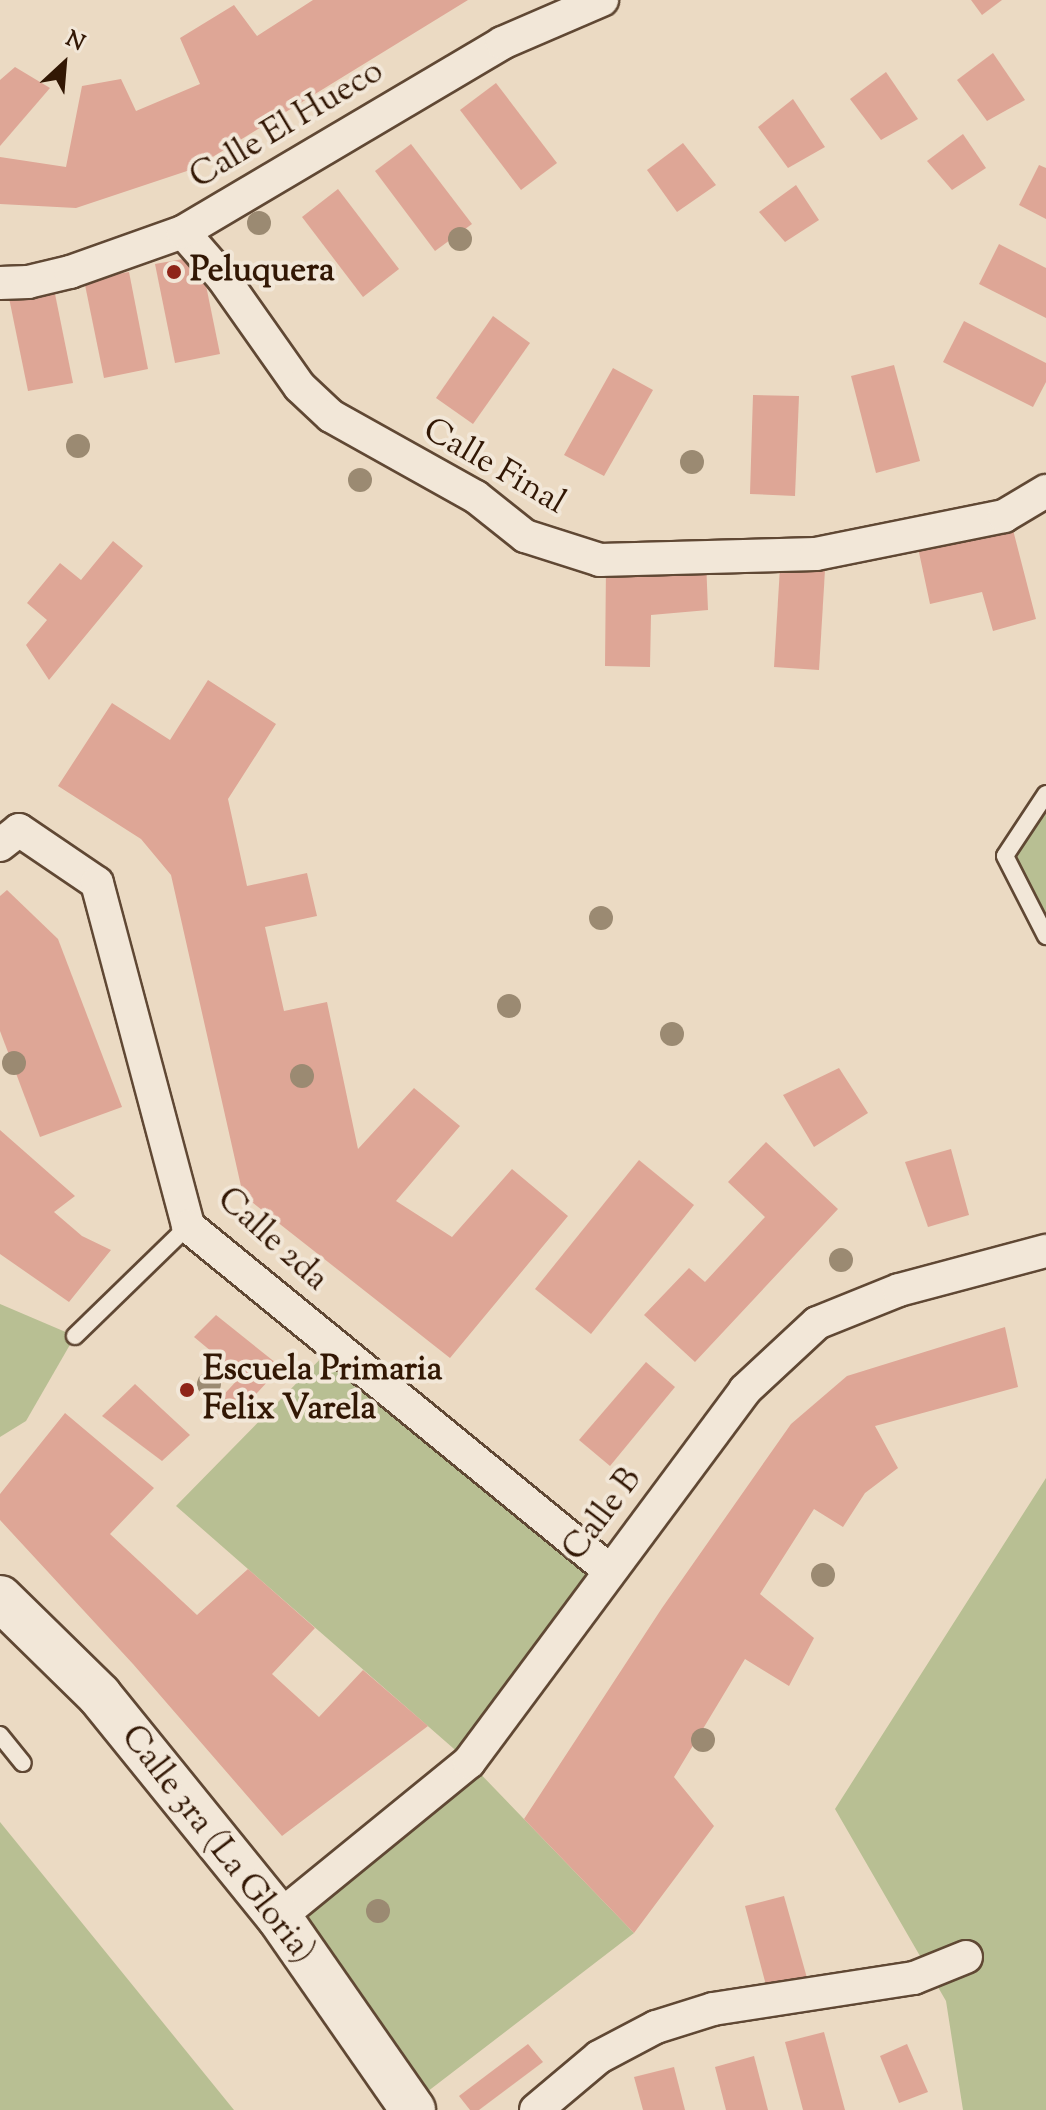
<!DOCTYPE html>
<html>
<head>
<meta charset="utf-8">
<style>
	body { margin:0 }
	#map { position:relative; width:1046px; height:2110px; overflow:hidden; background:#ebdac3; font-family:"Sorts Mill Goudy",serif }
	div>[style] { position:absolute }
	.green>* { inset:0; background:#b8bf93 }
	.building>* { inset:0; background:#dea696 }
	.roads { filter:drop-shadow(2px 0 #604834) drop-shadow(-2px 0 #604834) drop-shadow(0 2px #604834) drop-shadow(0 -2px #604834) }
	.lane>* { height:16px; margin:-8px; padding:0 8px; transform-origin:8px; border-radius:8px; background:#f2e7d8 }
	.street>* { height:32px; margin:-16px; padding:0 16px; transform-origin:16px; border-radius:16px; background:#f2e7d8 }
	.secondary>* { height:44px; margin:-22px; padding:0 22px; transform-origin:22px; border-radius:22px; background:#f2e7d8 }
	.trees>* { width:24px; height:24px; margin:-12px; border-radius:50%; background:#9b8a72 }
	.dots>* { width:22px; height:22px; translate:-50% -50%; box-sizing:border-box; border:4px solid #f2e7d8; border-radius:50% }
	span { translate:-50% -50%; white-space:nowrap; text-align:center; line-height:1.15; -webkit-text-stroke:8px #f2e7d8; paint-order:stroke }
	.street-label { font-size:34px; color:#321704 }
	.poi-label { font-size:34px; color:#321704; font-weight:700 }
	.left { translate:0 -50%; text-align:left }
	.north { position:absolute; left:24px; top:24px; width:80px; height:80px; -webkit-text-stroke:6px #f2e7d8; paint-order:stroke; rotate:26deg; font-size:22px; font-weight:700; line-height:32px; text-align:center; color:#321704 }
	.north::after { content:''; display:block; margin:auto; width:28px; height:36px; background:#321704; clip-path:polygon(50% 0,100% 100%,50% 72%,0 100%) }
</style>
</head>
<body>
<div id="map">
	<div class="green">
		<div style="clip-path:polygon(1046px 794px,1046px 920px,1005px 856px)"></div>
		<div style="clip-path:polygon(0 1304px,75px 1336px,26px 1421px,0 1437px)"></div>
		<div style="clip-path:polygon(334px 1345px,609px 1570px,469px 1762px,634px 1933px,410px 2105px,279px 1917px,469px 1762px,176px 1506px)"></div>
		<div style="clip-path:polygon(1046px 1478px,1046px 2110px,963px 2110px,946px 2001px,835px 1809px)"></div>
		<div style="clip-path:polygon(0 1822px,234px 2110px,0 2110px)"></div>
	</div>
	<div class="building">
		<div style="clip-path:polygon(313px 0,468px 0,193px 169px,76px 208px,0 204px,0 157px,66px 167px,82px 86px,121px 79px,136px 111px,200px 84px,180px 38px,234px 5px,257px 36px)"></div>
		<div style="clip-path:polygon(971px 0,1002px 0,982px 15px)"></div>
		<div style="clip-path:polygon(993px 53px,1025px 100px,987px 121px,957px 80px)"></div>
		<div style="clip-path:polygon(15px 67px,50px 88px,0 146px,0 80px)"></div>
		<div style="clip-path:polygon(886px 72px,918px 119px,881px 140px,850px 99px)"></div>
		<div style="clip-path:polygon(496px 83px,557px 163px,521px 190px,460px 110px)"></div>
		<div style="clip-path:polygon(793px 99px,825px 147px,788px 168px,758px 127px)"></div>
		<div style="clip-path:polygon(963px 134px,986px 168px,952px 190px,927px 161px)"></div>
		<div style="clip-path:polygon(683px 143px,716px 185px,677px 212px,647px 170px)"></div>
		<div style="clip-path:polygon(411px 144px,472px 224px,435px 251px,375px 171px)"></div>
		<div style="clip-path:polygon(1039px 165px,1046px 168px,1046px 219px,1019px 205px)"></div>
		<div style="clip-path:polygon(796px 185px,819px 220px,785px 242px,759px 212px)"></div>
		<div style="clip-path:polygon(338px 189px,399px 269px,363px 297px,302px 217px)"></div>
		<div style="clip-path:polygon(999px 244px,1046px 268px,1046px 318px,979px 284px)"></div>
		<div style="clip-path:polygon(200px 256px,220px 354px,175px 363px,155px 264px)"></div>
		<div style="clip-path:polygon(129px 272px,148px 369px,104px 378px,84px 280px)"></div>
		<div style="clip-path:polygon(53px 284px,73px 383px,28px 391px,8px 293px)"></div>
		<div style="clip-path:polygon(493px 316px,530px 343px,473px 424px,436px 398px)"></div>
		<div style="clip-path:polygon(964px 321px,1046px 363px,1046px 382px,1033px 407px,943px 362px)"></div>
		<div style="clip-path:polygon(894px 365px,920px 461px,876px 473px,851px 376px)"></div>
		<div style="clip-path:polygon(613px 368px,653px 390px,604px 476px,564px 455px)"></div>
		<div style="clip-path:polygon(753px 395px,799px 396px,795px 496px,750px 494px)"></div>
		<div style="clip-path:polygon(1011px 522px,1036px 619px,993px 631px,982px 592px,930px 604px,917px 543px)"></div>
		<div style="clip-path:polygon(113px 541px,143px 566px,49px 680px,26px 645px,47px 620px,27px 603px,60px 563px,81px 580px)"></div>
		<div style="clip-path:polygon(706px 560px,708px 610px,651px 615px,650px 667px,605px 666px,606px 566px)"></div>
		<div style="clip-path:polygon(780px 567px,825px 570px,819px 670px,774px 667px)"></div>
		<div style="clip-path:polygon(208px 680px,276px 724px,228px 799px,247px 886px,307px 873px,317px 916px,265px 927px,284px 1011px,327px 1002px,358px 1149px,414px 1088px,460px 1126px,396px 1201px,452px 1237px,512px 1169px,568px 1216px,450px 1358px,243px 1195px,171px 875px,141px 839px,58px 786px,112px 703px,170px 740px)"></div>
		<div style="clip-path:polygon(7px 890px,58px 939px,122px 1107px,40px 1137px,0 1031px,0 896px)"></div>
		<div style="clip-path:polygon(839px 1068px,868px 1113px,814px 1147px,783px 1095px)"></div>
		<div style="clip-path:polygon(0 1130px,75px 1196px,54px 1212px,82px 1236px,111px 1250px,69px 1302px,0 1254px)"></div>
		<div style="clip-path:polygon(766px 1142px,838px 1209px,695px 1362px,644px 1315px,689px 1268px,705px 1282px,765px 1217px,728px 1182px)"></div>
		<div style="clip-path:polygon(951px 1149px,969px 1215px,928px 1227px,905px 1162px)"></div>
		<div style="clip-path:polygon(639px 1160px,694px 1205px,591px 1334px,535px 1289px)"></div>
		<div style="clip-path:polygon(216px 1315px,281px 1367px,235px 1417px,217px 1402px,241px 1376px,194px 1337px)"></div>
		<div style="clip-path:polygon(1005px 1327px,1018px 1387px,875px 1426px,898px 1468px,865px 1493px,843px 1527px,814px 1509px,760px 1594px,814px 1638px,789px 1686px,745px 1659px,674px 1777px,714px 1826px,634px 1933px,524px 1819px,662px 1608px,791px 1424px,847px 1376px)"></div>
		<div style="clip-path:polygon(646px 1362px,675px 1387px,610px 1466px,579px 1440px)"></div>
		<div style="clip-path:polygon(135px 1384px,190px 1435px,162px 1461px,102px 1416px)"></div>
		<div style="clip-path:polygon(65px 1413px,154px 1488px,110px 1534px,197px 1615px,248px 1569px,315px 1628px,272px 1674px,319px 1717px,363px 1670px,428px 1726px,282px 1836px,133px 1664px,0 1520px,0 1494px)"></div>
		<div style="clip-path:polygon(784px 1896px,807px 1978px,767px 1989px,745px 1906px)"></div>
		<div style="clip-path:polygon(824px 2032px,845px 2110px,803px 2110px,785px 2042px)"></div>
		<div style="clip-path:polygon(528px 2044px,543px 2062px,479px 2110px,470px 2110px,459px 2096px)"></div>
		<div style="clip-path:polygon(907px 2044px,928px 2092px,899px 2103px,880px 2056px)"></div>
		<div style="clip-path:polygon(754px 2056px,768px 2110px,726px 2110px,715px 2067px)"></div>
		<div style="clip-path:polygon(674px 2067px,685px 2110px,643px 2110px,634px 2077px)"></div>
	</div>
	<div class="roads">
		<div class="lane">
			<div style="left:1046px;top:794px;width:74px;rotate:123.5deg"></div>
			<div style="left:1005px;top:856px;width:90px;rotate:62.9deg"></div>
			<div style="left:75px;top:1336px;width:158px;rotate:-44.2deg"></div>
			<div style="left:0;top:1735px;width:36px;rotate:51deg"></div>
		</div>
		<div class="street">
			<div style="left:183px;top:232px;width:61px;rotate:49deg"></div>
			<div style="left:223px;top:278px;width:133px;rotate:54.8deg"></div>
			<div style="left:300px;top:387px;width:42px;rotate:43.1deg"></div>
			<div style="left:331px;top:416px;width:166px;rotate:29.2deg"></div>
			<div style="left:476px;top:497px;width:63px;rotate:38.5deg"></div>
			<div style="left:525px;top:536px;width:79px;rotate:17.7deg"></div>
			<div style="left:600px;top:560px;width:216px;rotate:-1.6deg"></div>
			<div style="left:816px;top:554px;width:192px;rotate:-11.4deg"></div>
			<div style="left:1004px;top:516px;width:49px;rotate:-30.8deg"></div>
			<div style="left:0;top:283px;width:28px;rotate:-2deg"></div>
			<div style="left:28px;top:282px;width:43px;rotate:-13.4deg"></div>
			<div style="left:70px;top:272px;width:120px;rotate:-19.5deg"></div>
			<div style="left:183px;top:232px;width:371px;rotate:-30.6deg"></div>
			<div style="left:502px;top:43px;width:109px;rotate:-23.3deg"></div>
			<div style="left:0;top:845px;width:24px;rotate:-38deg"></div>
			<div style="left:19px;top:830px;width:94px;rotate:34.2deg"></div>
			<div style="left:97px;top:883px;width:355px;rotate:75.1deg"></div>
			<div style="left:188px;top:1226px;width:544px;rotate:39.25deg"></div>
			<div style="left:279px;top:1917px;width:245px;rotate:-39.2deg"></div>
			<div style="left:469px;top:1762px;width:463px;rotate:-53.4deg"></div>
			<div style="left:745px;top:1390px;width:98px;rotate:-42.9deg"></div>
			<div style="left:817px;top:1323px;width:88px;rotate:-21.9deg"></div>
			<div style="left:899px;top:1290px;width:152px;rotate:-14.9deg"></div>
			<div style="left:536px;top:2110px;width:82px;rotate:-40.1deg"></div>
			<div style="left:599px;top:2057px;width:64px;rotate:-27.8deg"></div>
			<div style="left:656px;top:2027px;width:60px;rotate:-17.5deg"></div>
			<div style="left:713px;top:2009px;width:203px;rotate:-8.8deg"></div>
			<div style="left:914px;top:1978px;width:56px;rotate:-22deg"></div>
		</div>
		<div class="secondary">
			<div style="left:0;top:1598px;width:139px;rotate:44.4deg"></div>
			<div style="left:99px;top:1695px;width:286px;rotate:51deg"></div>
			<div style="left:279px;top:1917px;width:235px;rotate:55.2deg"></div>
		</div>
	</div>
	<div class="trees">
		<div style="left:259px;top:223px"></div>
		<div style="left:460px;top:239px"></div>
		<div style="left:78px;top:446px"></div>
		<div style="left:692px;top:462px"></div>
		<div style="left:360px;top:480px"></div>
		<div style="left:601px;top:918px"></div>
		<div style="left:509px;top:1006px"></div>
		<div style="left:672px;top:1034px"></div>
		<div style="left:14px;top:1063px"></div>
		<div style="left:302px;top:1076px"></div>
		<div style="left:841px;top:1260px"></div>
		<div style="left:209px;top:1384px"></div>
		<div style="left:823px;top:1575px"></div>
		<div style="left:703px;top:1740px"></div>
		<div style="left:378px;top:1911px"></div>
	</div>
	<div class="dots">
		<div style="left:174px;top:272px;background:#8f2418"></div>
		<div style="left:187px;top:1390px;background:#8f2418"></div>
	</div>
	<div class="street-label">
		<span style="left:287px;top:125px;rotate:-31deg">Calle El Hueco</span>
		<span style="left:494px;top:467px;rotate:30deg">Calle Final</span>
		<span style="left:272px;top:1240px;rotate:42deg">Calle 2da</span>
		<span style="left:603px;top:1515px;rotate:-53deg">Calle B</span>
		<span style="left:217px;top:1845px;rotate:52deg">Calle 3ra (La Gloria)</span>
	</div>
	<div class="poi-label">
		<span class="left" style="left:190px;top:272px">Peluquera</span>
		<span class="left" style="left:203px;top:1390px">Escuela Primaria<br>Felix Varela</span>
	</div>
	<div class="north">N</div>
</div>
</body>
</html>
